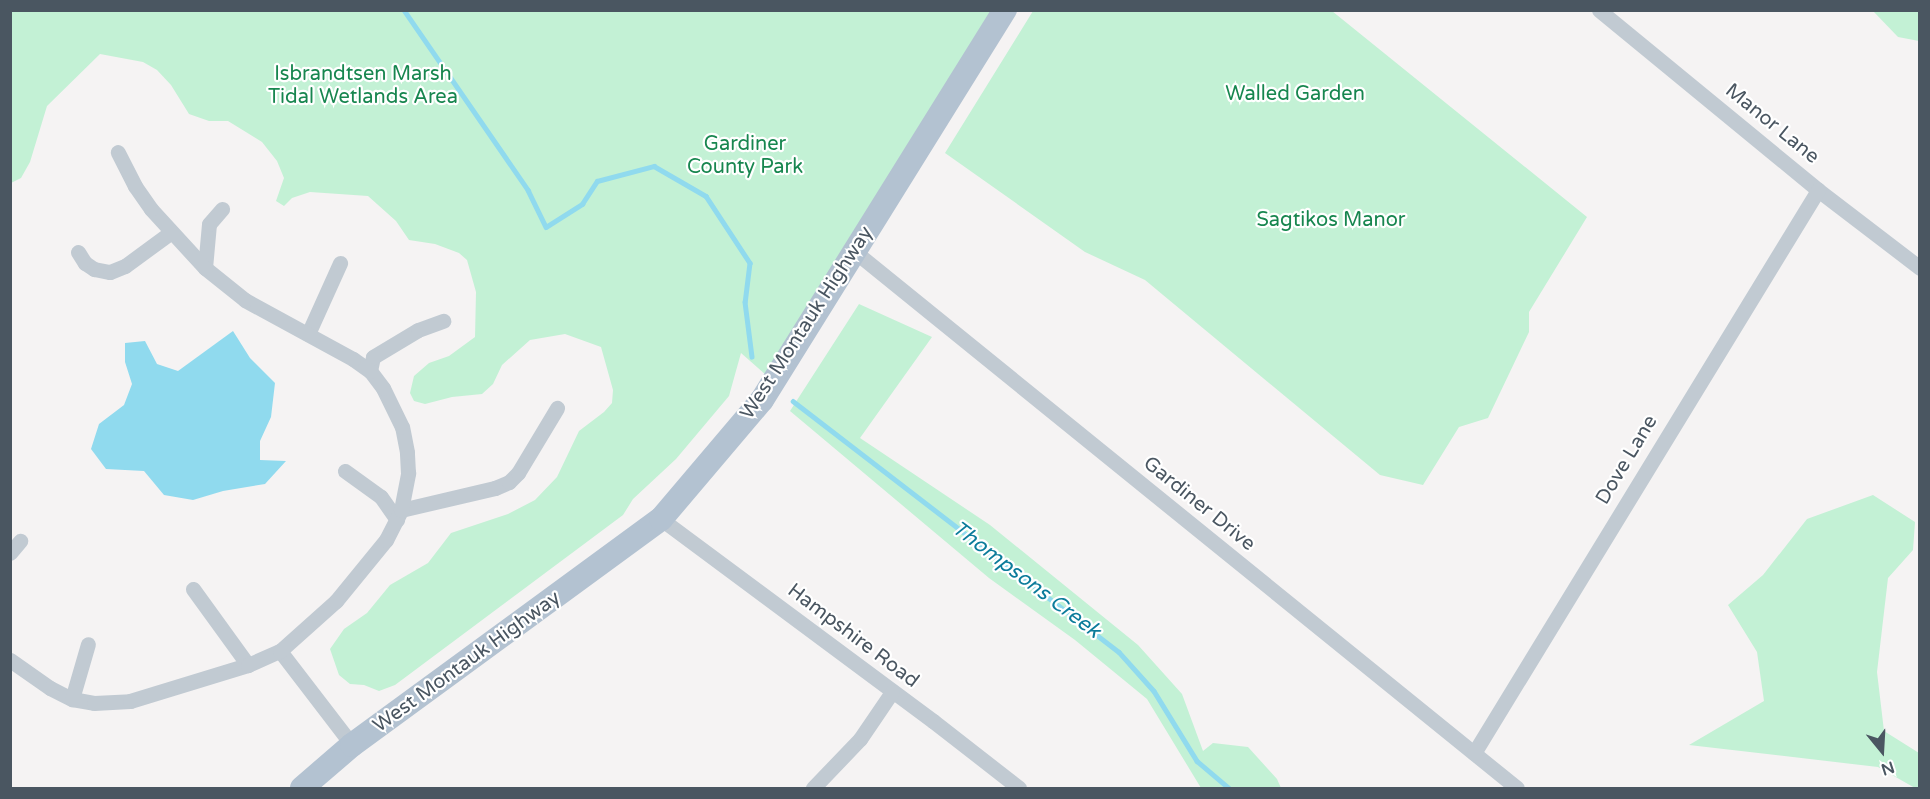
<!DOCTYPE html>
<html>
<head>
<meta charset="utf-8">
<style>
	body { margin:0 }
	#map { position:relative; width:1930px; height:799px; overflow:hidden; background:#f5f3f3; font-family:"Varela Round",sans-serif }
	div>[style] { position:absolute }
	.green>* { inset:0; background:#c3f1d5 }
	.water>* { inset:0; background:#90daee }
	.stream>* { height:4.5px; margin:-2.25px; padding:0 2.25px; transform-origin:2.25px; border-radius:2.25px; background:#90daee }
	.minor>* { height:15px; margin:-7.5px; padding:0 7.5px; transform-origin:7.5px; border-radius:7.5px; background:#c1cad2 }
	.primary>* { height:24px; margin:-12px; padding:0 12px; transform-origin:12px; border-radius:12px; background:#b3c2d1 }
	span { translate:-50% -50%; white-space:nowrap; text-align:center; line-height:1.15; -webkit-text-stroke:4.5px #fff; paint-order:stroke }
	.park-label { font-size:20px; color:#17864f }
	.street-label { font-size:20px; color:#4a5661 }
	.water-label { font-size:21px; color:#0c7c9b; font-style:italic }
	.frame { position:absolute; inset:0; border:12px solid #4a5661; pointer-events:none }
	.north { position:absolute; left:1852px; top:721px; width:60px; height:60px; -webkit-text-stroke:4px #fff; paint-order:stroke; rotate:162deg; font-size:16px; font-weight:700; line-height:24px; text-align:center; color:#4a5661 }
	.north::after { content:''; display:block; margin:auto; width:21px; height:27px; background:#4a5661; clip-path:polygon(50% 0,100% 100%,50% 72%,0 100%) }
</style>
</head>
<body>
<div id="map">
	<div class="green">
		<div style="clip-path:polygon(11px 11px,1005px 11px,776px 384px,741px 353px,729px 396px,676px 459px,633px 499px,623px 515px,395px 685px,379px 691px,364px 685px,350px 684px,339px 675px,330px 649px,344px 629px,367px 613px,390px 585px,428px 563px,451px 533px,508px 514px,535px 500px,557px 477px,579px 431px,604px 412px,612px 403px,613px 390px,601px 347px,565px 334px,530px 340px,502px 365px,493px 384px,482px 394px,452px 397px,425px 404px,414px 401px,410px 393px,414px 376px,429px 363px,449px 356px,475px 337px,476px 292px,467px 260px,459px 253px,435px 244px,409px 240px,396px 221px,368px 196px,310px 192px,292px 198px,284px 206px,276px 201px,284px 178px,277px 161px,262px 142px,228px 121px,209px 121px,189px 114px,171px 85px,157px 70px,143px 62px,100px 54px,47px 106px,30px 162px,21px 178px,11px 183px)"></div>
		<div style="clip-path:polygon(1033px 11px,1332px 11px,1587px 217px,1529px 312px,1529px 332px,1488px 418px,1459px 427px,1423px 485px,1380px 475px,1145px 280px,1085px 252px,945px 153px)"></div>
		<div style="clip-path:polygon(1873px 11px,1919px 11px,1919px 41px,1898px 37px)"></div>
		<div style="clip-path:polygon(859px 304px,932px 337px,860px 438px,990px 525px,1138px 645px,1182px 694px,1203px 751px,1213px 743px,1248px 747px,1277px 779px,1281px 788px,1201px 788px,1147px 699px,1075px 640px,989px 578px,790px 411px)"></div>
		<div style="clip-path:polygon(1873px 495px,1915px 522px,1913px 550px,1888px 578px,1877px 672px,1884px 731px,1919px 753px,1919px 788px,1915px 788px,1878px 767px,1689px 745px,1764px 701px,1757px 652px,1728px 605px,1763px 575px,1807px 519px)"></div>
	</div>
	<div class="water">
		<div style="clip-path:polygon(233px 331px,250px 358px,275px 383px,271px 417px,260px 441px,260px 460px,286px 461px,265px 484px,223px 491px,193px 500px,164px 495px,144px 471px,106px 469px,91px 449px,99px 424px,124px 405px,132px 384px,125px 362px,125px 343px,145px 341px,157px 364px,178px 371px)"></div>
	</div>
	<div class="stream">
		<div style="left:404px;top:10px;width:219px;rotate:55.4deg"></div>
		<div style="left:528px;top:190px;width:41px;rotate:64.1deg"></div>
		<div style="left:546px;top:227px;width:43px;rotate:-32.6deg"></div>
		<div style="left:582px;top:204px;width:27px;rotate:-57deg"></div>
		<div style="left:597px;top:181px;width:59px;rotate:-14.7deg"></div>
		<div style="left:654px;top:166px;width:60px;rotate:30deg"></div>
		<div style="left:706px;top:196px;width:80px;rotate:56.7deg"></div>
		<div style="left:750px;top:263px;width:39px;rotate:97deg"></div>
		<div style="left:745px;top:302px;width:55px;rotate:82.7deg"></div>
		<div style="left:793px;top:401px;width:411px;rotate:37.6deg"></div>
		<div style="left:1119px;top:652px;width:52px;rotate:48.1deg"></div>
		<div style="left:1154px;top:691px;width:82px;rotate:58.4deg"></div>
		<div style="left:1197px;top:761px;width:42px;rotate:40.2deg"></div>
	</div>
	<div class="minor">
		<div style="left:1599px;top:10px;width:283px;rotate:39.4deg"></div>
		<div style="left:1818px;top:190px;width:128px;rotate:37.4deg"></div>
		<div style="left:854px;top:251px;width:853px;rotate:39.01deg"></div>
		<div style="left:78px;top:252px;width:13px;rotate:58deg"></div>
		<div style="left:85px;top:263px;width:11px;rotate:34deg"></div>
		<div style="left:94px;top:269px;width:16px;rotate:11deg"></div>
		<div style="left:110px;top:272px;width:16px;rotate:-22deg"></div>
		<div style="left:125px;top:266px;width:56px;rotate:-36.3deg"></div>
		<div style="left:205px;top:268px;width:44px;rotate:-84.8deg"></div>
		<div style="left:209px;top:224px;width:20px;rotate:-49deg"></div>
		<div style="left:308px;top:334px;width:78px;rotate:-65.7deg"></div>
		<div style="left:370px;top:371px;width:14px;rotate:-78deg"></div>
		<div style="left:373px;top:357px;width:52px;rotate:-31deg"></div>
		<div style="left:418px;top:330px;width:27px;rotate:-20deg"></div>
		<div style="left:345px;top:471px;width:44px;rotate:35.8deg"></div>
		<div style="left:381px;top:497px;width:28px;rotate:55deg"></div>
		<div style="left:401px;top:510px;width:97px;rotate:-13.2deg"></div>
		<div style="left:495px;top:488px;width:15px;rotate:-23deg"></div>
		<div style="left:509px;top:482px;width:13px;rotate:-45deg"></div>
		<div style="left:518px;top:473px;width:76px;rotate:-59deg"></div>
		<div style="left:661px;top:519px;width:339px;rotate:36.6deg"></div>
		<div style="left:933px;top:721px;width:109px;rotate:37.9deg"></div>
		<div style="left:10px;top:553px;width:16px;rotate:-50deg"></div>
		<div style="left:193px;top:589px;width:94px;rotate:54.1deg"></div>
		<div style="left:280px;top:651px;width:118px;rotate:52.5deg"></div>
		<div style="left:10px;top:660px;width:49px;rotate:35deg"></div>
		<div style="left:50px;top:688px;width:25px;rotate:27deg"></div>
		<div style="left:72px;top:699px;width:22px;rotate:10deg"></div>
		<div style="left:94px;top:703px;width:36px;rotate:-3deg"></div>
		<div style="left:130px;top:701px;width:123px;rotate:-17deg"></div>
		<div style="left:248px;top:665px;width:35px;rotate:-24deg"></div>
		<div style="left:280px;top:651px;width:75px;rotate:-41.8deg"></div>
		<div style="left:336px;top:601px;width:79px;rotate:-50.7deg"></div>
		<div style="left:386px;top:540px;width:34px;rotate:-63deg"></div>
		<div style="left:401px;top:510px;width:38px;rotate:-79deg"></div>
		<div style="left:408px;top:473px;width:21px;rotate:-93deg"></div>
		<div style="left:407px;top:452px;width:25px;rotate:-101deg"></div>
		<div style="left:402px;top:427px;width:43px;rotate:-116deg"></div>
		<div style="left:383px;top:388px;width:21px;rotate:-127deg"></div>
		<div style="left:370px;top:371px;width:21px;rotate:-145deg"></div>
		<div style="left:353px;top:359px;width:123px;rotate:-151.4deg"></div>
		<div style="left:245px;top:300px;width:51px;rotate:-141.3deg"></div>
		<div style="left:205px;top:268px;width:80px;rotate:-132.5deg"></div>
		<div style="left:151px;top:209px;width:28px;rotate:-125deg"></div>
		<div style="left:135px;top:186px;width:38px;rotate:-117deg"></div>
		<div style="left:72px;top:699px;width:57px;rotate:-73.8deg"></div>
		<div style="left:1474px;top:753px;width:660px;rotate:-58.57deg"></div>
		<div style="left:813px;top:788px;width:68px;rotate:-46.2deg"></div>
		<div style="left:860px;top:739px;width:57px;rotate:-55.8deg"></div>
	</div>
	<div class="primary">
		<div style="left:302px;top:788px;width:66px;rotate:-40.7deg"></div>
		<div style="left:352px;top:745px;width:383px;rotate:-36.2deg"></div>
		<div style="left:661px;top:519px;width:156px;rotate:-49.7deg"></div>
		<div style="left:762px;top:400px;width:460px;rotate:-58.1deg"></div>
	</div>
	<div class="park-label">
		<span style="left:363px;top:86px">Isbrandtsen Marsh<br>Tidal Wetlands Area</span>
		<span style="left:1295px;top:94px">Walled Garden</span>
		<span style="left:745px;top:156px">Gardiner<br>County Park</span>
		<span style="left:1331px;top:220px">Sagtikos Manor</span>
	</div>
	<div class="street-label">
		<span style="left:1772px;top:124px;rotate:39deg">Manor Lane</span>
		<span style="left:807px;top:323px;rotate:-57deg">West Montauk Highway</span>
		<span style="left:1627px;top:460px;rotate:-59deg">Dove Lane</span>
		<span style="left:1199px;top:504px;rotate:39deg">Gardiner Drive</span>
		<span style="left:853px;top:636px;rotate:37deg">Hampshire Road</span>
		<span style="left:467px;top:662px;rotate:-36deg">West Montauk Highway</span>
	</div>
	<div class="water-label">
		<span style="left:1026px;top:580px;rotate:37deg">Thompsons Creek</span>
	</div>
	<div class="frame"></div>
	<div class="north">N</div>
</div>
</body>
</html>
